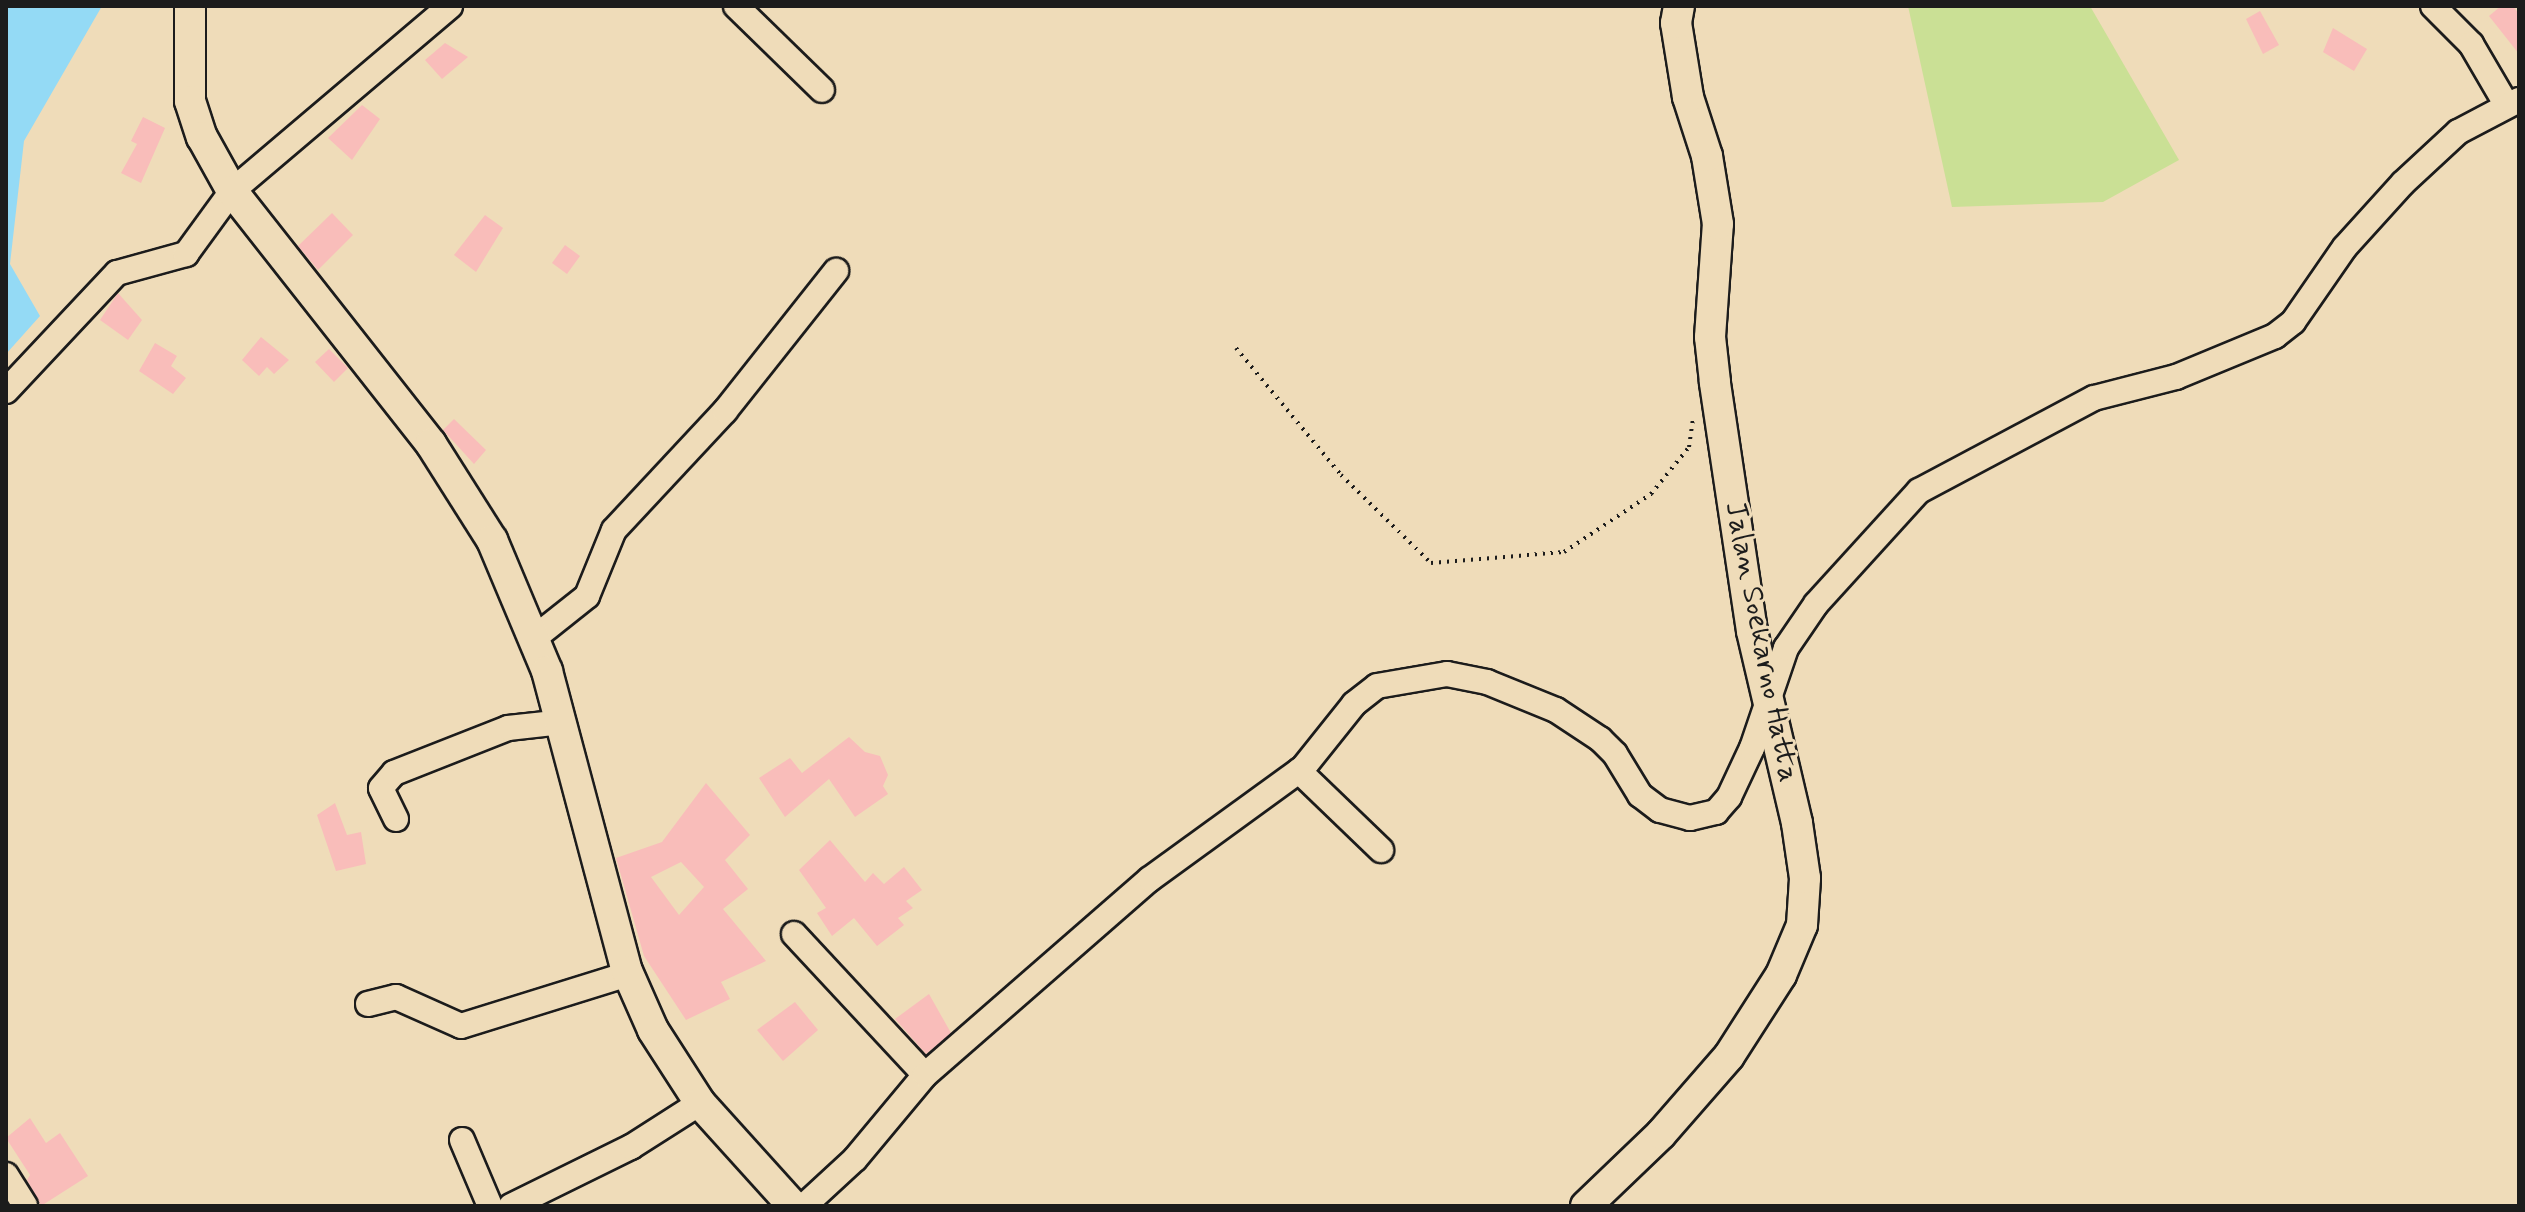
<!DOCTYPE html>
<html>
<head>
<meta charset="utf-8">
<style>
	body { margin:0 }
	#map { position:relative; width:2525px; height:1212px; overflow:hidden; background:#efdcb9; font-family:Mynerve,sans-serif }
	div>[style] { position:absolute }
	.green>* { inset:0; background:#cae095 }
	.water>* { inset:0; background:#94daf5 }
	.building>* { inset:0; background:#f9bdba }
	.path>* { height:4px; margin-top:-2px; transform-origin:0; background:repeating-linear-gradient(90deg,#1c1c1c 0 2px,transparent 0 8px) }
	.roads { filter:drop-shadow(2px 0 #1c1c1c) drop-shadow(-2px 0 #1c1c1c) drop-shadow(0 2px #1c1c1c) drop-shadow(0 -2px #1c1c1c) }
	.minor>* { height:24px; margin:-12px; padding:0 12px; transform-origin:12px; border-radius:12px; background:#efdcb9 }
	.tertiary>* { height:30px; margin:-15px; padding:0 15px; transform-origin:15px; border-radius:15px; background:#efdcb9 }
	span { translate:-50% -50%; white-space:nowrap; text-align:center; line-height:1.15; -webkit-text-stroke:6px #efdcb9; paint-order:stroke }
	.street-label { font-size:30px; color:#1c1c1c }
	.frame { position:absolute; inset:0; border:8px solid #1c1c1c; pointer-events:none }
</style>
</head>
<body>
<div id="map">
	<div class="green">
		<div style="clip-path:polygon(2090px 6px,2179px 160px,2103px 202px,1952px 207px,1908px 6px)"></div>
	</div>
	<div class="water">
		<div style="clip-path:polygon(6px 6px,102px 6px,24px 141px,10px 264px,40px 316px,6px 354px)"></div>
	</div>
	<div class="building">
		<div style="clip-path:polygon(2501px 6px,2513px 6px,2519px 14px,2519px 54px,2489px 16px)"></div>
		<div style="clip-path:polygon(2260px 11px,2279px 45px,2263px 54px,2246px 19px)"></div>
		<div style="clip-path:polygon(2333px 28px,2367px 49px,2354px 71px,2323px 52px)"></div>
		<div style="clip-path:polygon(445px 43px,468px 57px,442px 79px,425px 60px)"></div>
		<div style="clip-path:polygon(362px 105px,380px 119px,352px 160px,328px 138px)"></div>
		<div style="clip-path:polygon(143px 117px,165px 128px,141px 183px,121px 173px,137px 144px,131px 141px)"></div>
		<div style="clip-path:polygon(332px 213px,353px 235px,318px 270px,298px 246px)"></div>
		<div style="clip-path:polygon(485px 215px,503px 228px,476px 272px,454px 255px)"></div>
		<div style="clip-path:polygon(565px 245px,580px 256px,567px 274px,552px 263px)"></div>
		<div style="clip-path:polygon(118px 293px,142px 320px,128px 340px,100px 320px)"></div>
		<div style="clip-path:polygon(261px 337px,289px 360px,274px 374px,267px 367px,259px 376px,242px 360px)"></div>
		<div style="clip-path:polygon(155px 343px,177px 356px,171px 366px,186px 378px,173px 394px,139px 371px)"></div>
		<div style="clip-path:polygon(329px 349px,348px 368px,334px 382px,315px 362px)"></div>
		<div style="clip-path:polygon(454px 419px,486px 450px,474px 464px,443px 430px)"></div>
		<div style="clip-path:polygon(849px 737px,865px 752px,880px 756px,888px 775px,883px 786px,888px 794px,855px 817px,829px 779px,785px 817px,759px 778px,790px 758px,802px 773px)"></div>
		<div style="clip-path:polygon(evenodd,706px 783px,750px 835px,725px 860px,748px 889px,723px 909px,766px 961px,721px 982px,730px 999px,686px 1020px,644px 956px,616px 858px,662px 842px,706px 783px,681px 862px,704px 887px,679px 915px,651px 877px,681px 862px)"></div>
		<div style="clip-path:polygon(335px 803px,347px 835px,361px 832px,366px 864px,336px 871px,317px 815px)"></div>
		<div style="clip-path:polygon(830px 840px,865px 882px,873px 873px,884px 884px,904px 867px,922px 890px,906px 901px,913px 908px,898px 918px,904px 925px,877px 946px,854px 918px,832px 936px,817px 913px,826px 908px,799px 870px)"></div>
		<div style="clip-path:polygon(929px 994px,951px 1033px,926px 1054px,895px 1019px)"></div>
		<div style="clip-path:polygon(795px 1002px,818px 1030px,783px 1061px,757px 1030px)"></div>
		<div style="clip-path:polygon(30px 1118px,46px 1143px,60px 1133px,88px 1176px,41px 1206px,27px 1180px,30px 1175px,6px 1138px)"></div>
	</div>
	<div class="path">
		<div style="left:1236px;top:348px;width:165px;rotate:50.4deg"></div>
		<div style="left:1341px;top:475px;width:126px;rotate:44.4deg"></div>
		<div style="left:1431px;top:563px;width:133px;rotate:-4.7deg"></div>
		<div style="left:1564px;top:552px;width:105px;rotate:-33.7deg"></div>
		<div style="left:1651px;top:494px;width:60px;rotate:-51deg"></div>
		<div style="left:1689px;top:447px;width:30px;rotate:-82deg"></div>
	</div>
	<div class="roads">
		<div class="minor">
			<div style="left:736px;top:6px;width:120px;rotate:44.3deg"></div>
			<div style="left:2433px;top:6px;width:54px;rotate:45deg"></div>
			<div style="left:2471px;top:44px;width:69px;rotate:59.7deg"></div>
			<div style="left:6px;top:391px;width:162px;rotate:-46.8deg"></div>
			<div style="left:117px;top:273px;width:72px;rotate:-15.4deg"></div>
			<div style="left:186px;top:254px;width:78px;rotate:-53.9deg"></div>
			<div style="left:232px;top:191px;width:286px;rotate:-40.3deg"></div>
			<div style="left:533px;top:639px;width:69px;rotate:-38.5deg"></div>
			<div style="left:587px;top:596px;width:71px;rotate:-67.8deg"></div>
			<div style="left:614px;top:530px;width:163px;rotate:-47deg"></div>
			<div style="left:725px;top:411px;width:179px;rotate:-51.6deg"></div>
			<div style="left:1299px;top:771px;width:114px;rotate:43.9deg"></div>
			<div style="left:396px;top:819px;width:34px;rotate:-116deg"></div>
			<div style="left:381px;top:788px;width:20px;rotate:-49deg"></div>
			<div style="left:394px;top:773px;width:123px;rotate:-21.5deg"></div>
			<div style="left:508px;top:728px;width:54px;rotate:-6.3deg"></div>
			<div style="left:794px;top:934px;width:192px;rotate:47.1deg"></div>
			<div style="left:368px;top:1004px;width:29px;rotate:-14deg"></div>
			<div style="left:396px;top:997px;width:71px;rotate:24deg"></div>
			<div style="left:461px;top:1026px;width:175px;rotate:-17.3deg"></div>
			<div style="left:462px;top:1140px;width:72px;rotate:67deg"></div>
			<div style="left:6px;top:1175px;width:36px;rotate:58deg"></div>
			<div style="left:511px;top:1206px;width:134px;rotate:-26.2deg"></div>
			<div style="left:631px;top:1147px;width:82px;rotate:-32.5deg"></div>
			<div style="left:804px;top:1206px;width:69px;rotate:-42.7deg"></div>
			<div style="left:855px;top:1159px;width:109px;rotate:-50.2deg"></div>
			<div style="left:925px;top:1075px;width:298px;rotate:-41.1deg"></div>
			<div style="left:1150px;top:879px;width:189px;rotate:-36deg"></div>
			<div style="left:1303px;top:768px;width:82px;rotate:-51.4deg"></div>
			<div style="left:1354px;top:704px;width:29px;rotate:-38deg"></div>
			<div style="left:1377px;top:686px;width:71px;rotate:-9.7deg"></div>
			<div style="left:1447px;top:674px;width:41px;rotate:11.3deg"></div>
			<div style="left:1487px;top:682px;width:74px;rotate:22.1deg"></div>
			<div style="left:1556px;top:710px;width:53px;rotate:33.4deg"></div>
			<div style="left:1600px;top:739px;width:21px;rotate:45deg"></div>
			<div style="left:1615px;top:754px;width:48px;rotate:58.6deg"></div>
			<div style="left:1640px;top:795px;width:25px;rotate:37deg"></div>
			<div style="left:1660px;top:810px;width:31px;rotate:15deg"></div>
			<div style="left:1690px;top:818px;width:27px;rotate:-13deg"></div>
			<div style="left:1716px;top:812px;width:20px;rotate:-49deg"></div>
			<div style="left:1729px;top:797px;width:54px;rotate:-64.9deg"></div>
			<div style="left:1752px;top:748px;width:106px;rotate:-71.2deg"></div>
			<div style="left:1786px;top:648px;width:53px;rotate:-55.7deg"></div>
			<div style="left:1816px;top:604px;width:153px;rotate:-47.7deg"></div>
			<div style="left:1919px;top:491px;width:198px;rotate:-28deg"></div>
			<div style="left:2094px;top:398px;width:85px;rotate:-14.4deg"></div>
			<div style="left:2176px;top:377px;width:107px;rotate:-22.5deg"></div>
			<div style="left:2275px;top:336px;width:23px;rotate:-38deg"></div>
			<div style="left:2293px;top:322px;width:91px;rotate:-55.3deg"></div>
			<div style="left:2345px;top:247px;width:86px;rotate:-47.8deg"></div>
			<div style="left:2403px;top:183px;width:75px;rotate:-42.8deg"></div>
			<div style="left:2458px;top:132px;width:69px;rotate:-27.7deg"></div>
		</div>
		<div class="tertiary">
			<div style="left:190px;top:6px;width:95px;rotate:90deg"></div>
			<div style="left:190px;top:101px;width:38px;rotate:72deg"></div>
			<div style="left:202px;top:137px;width:62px;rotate:60.9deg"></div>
			<div style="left:232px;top:191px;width:322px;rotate:51.8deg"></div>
			<div style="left:431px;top:444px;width:114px;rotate:57.6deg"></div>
			<div style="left:492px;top:540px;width:142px;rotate:67.2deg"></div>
			<div style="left:547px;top:671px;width:310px;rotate:75.1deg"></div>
			<div style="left:627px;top:971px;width:64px;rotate:66.2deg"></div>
			<div style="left:653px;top:1030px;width:87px;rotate:57.2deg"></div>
			<div style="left:700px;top:1103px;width:139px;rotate:47.9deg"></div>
			<div style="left:1586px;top:1206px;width:104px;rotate:-43.8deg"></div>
			<div style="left:1661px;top:1134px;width:103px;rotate:-48.9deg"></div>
			<div style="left:1729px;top:1056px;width:96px;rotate:-57.3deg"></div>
			<div style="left:1781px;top:975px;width:54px;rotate:-67.2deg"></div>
			<div style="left:1802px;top:925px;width:47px;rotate:-86.3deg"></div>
			<div style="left:1805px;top:878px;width:56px;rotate:-98.3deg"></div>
			<div style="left:1797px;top:823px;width:197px;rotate:-103.2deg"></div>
			<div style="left:1752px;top:631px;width:252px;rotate:-98.5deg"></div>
			<div style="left:1715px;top:382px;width:45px;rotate:-96.3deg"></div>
			<div style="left:1710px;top:337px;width:113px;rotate:-86deg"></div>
			<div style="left:1718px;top:224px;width:69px;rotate:-99.2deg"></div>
			<div style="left:1707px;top:156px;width:62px;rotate:-107.9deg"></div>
			<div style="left:1688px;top:97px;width:75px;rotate:-99.2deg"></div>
			<div style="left:1676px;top:23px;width:17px;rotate:-80deg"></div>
		</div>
	</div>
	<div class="street-label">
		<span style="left:1761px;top:642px;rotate:79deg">Jalan Soekarno Hatta</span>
	</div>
	<div class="frame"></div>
</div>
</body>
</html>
